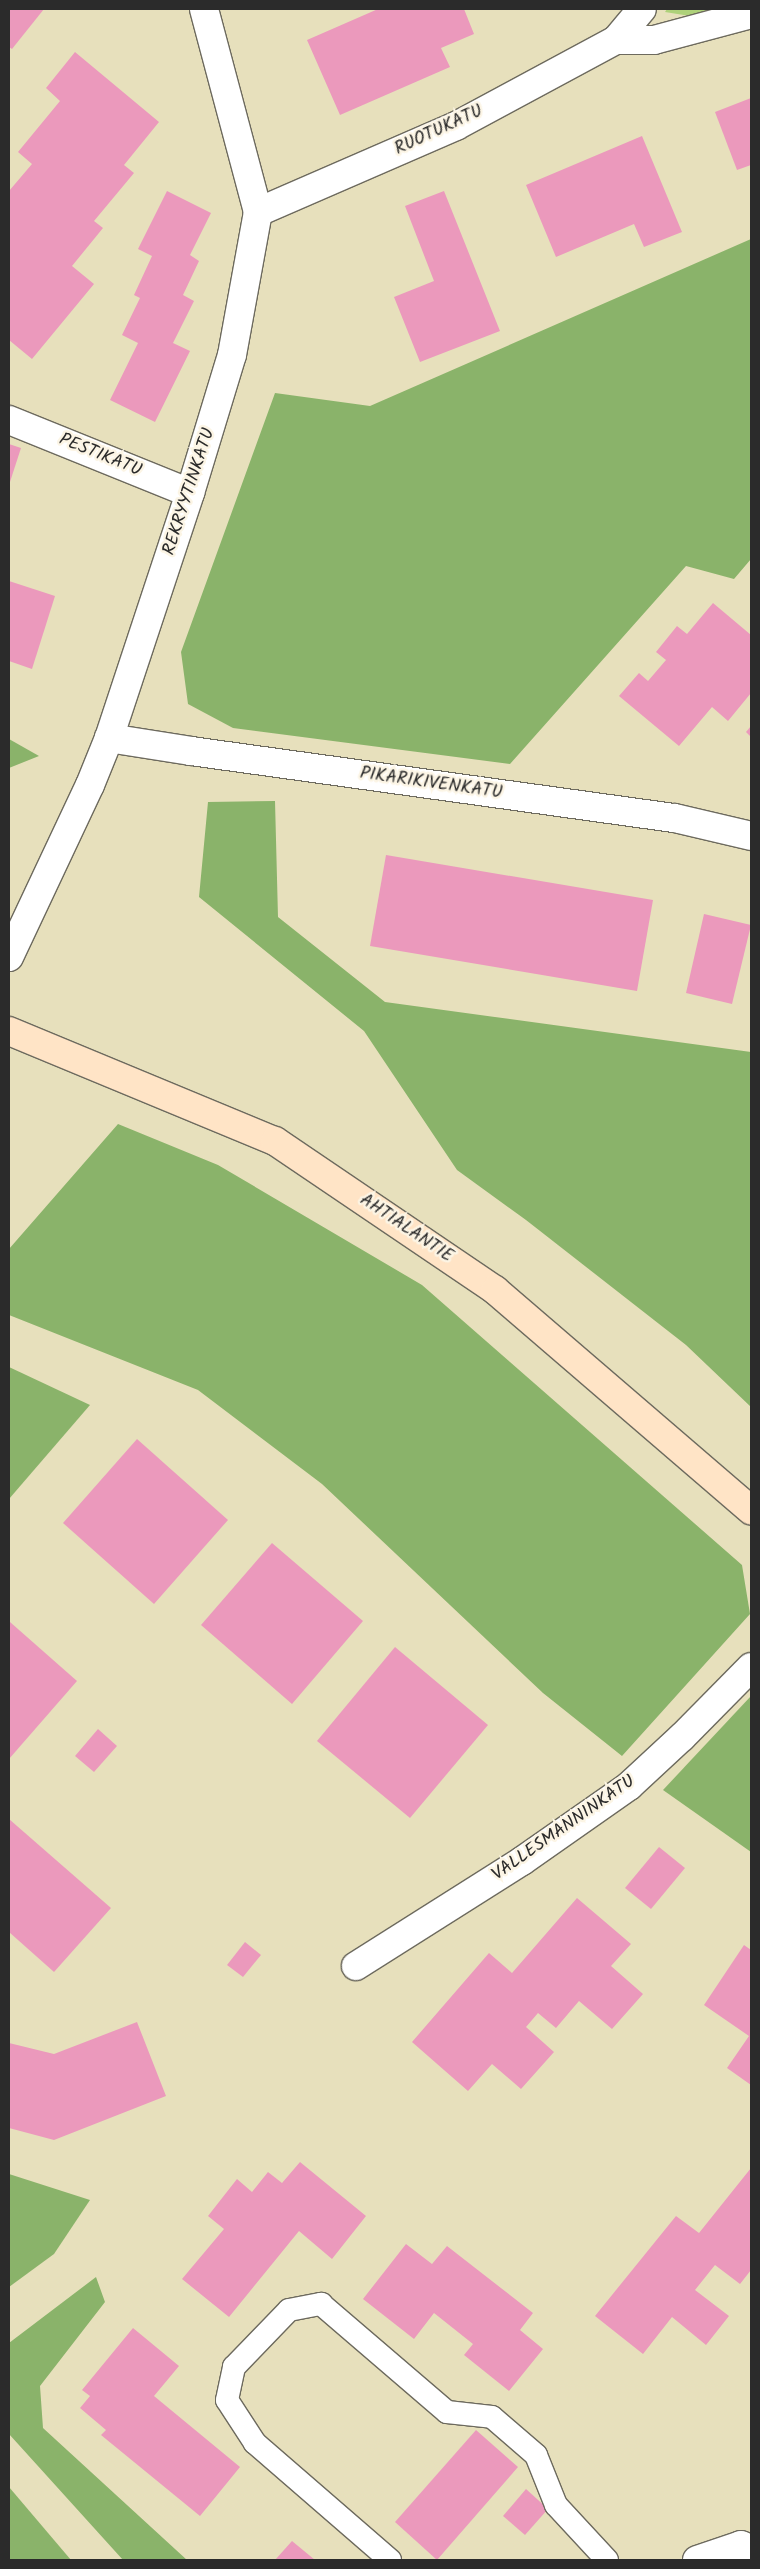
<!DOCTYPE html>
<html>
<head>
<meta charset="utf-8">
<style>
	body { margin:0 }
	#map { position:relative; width:760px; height:2569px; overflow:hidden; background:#e7e0bc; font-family:Kalam,sans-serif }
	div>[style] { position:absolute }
	.green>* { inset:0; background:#aed17a }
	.forest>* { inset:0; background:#8ab36a }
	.building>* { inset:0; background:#eb99bc }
	.roads { filter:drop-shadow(1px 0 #6d6a5e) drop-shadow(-1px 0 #6d6a5e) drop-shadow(0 1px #6d6a5e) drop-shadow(0 -1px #6d6a5e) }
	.service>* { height:22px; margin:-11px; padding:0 11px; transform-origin:11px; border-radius:11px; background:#fff }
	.minor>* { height:28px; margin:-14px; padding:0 14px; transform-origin:14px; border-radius:14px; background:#fff }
	.secondary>* { height:28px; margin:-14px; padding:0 14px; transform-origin:14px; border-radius:14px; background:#ffe4c6 }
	span { translate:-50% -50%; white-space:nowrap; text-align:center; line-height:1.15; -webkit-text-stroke:5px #fcf5e5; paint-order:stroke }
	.street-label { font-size:18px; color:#2b2b2b }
	.frame { position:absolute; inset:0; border:10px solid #2b2b2b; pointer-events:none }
</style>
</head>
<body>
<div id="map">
	<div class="green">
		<div style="clip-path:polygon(667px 9px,711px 9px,690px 16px,665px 12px)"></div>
	</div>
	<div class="forest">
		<div style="clip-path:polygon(751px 239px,751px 559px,734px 579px,686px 566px,510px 764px,233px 728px,188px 704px,181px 652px,275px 393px,370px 406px)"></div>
		<div style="clip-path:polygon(9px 739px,39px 756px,9px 768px)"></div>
		<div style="clip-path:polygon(275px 801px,278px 917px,385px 1002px,751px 1052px,751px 1407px,686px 1345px,526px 1220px,457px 1170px,364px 1031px,199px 897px,208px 802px)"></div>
		<div style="clip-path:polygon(118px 1124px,218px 1165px,422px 1285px,742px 1565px,750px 1614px,622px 1756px,543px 1693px,322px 1484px,198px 1390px,9px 1315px,9px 1249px)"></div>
		<div style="clip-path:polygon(9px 1367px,90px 1405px,9px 1499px)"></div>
		<div style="clip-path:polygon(751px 1696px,751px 1852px,663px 1790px)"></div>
		<div style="clip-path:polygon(9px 2174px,90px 2200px,54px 2254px,9px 2287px)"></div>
		<div style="clip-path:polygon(96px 2277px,105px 2302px,40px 2386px,43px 2428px,187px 2560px,123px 2560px,9px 2434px,9px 2343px)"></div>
		<div style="clip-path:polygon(9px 2487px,71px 2560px,9px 2560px)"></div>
	</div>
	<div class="building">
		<div style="clip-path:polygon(9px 9px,44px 9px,12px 49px,9px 47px)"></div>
		<div style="clip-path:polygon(378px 9px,464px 9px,474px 34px,441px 48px,450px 67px,340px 115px,307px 40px)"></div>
		<div style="clip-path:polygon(75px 52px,159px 122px,124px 165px,134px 173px,94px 221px,103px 228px,72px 266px,94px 284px,32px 359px,9px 340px,9px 191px,32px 164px,18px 152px,60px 101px,46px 88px)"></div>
		<div style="clip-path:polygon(751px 98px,751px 165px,737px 170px,715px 112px)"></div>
		<div style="clip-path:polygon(642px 136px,682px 232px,644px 247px,634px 224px,556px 257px,526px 185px)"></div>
		<div style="clip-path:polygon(167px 191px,211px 213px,190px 255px,199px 261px,183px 295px,194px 301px,173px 343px,190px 351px,155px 422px,110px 400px,138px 343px,122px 335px,140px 298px,134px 295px,152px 256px,138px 249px)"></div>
		<div style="clip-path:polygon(444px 191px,500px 331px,420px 362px,394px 297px,434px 281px,405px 206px)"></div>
		<div style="clip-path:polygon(9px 444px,21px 448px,9px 485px)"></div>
		<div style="clip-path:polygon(9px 581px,55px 596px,32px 669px,9px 661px)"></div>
		<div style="clip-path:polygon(713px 603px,751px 635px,751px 693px,728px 721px,712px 707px,679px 746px,619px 696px,639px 673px,648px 681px,666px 660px,656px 652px,677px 626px,687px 634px)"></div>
		<div style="clip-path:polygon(751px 726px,751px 737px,746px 732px)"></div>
		<div style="clip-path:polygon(386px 855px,653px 900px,637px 991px,370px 946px)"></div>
		<div style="clip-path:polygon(704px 914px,751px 925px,732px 1004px,686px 993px)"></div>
		<div style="clip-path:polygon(137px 1439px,228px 1520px,154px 1604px,63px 1523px)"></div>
		<div style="clip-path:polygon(272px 1543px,363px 1621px,292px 1704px,201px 1625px)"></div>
		<div style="clip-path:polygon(10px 1622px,77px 1681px,9px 1759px,9px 1624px)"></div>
		<div style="clip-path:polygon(395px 1647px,488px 1725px,410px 1818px,317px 1741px)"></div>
		<div style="clip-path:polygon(98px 1729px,117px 1746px,94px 1772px,75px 1756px)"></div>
		<div style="clip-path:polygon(9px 1819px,111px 1908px,54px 1972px,9px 1932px)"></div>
		<div style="clip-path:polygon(659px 1847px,685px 1868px,651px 1909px,625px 1888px)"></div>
		<div style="clip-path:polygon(577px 1898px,631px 1944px,611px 1966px,643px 1994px,612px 2029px,579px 2001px,556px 2028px,538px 2013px,526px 2027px,554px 2052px,521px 2089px,492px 2064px,468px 2091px,412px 2042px,489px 1953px,512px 1973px)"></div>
		<div style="clip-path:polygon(245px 1942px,261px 1955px,243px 1977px,227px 1965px)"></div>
		<div style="clip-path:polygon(744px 1945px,751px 1950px,751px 2085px,727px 2068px,749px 2036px,704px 2005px)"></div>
		<div style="clip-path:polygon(137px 2022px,166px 2096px,54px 2140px,9px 2128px,9px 2043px,54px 2054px)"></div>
		<div style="clip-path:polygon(300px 2162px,366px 2216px,332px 2259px,299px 2231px,229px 2317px,182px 2279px,224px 2229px,208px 2216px,237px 2179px,252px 2192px,268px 2172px,282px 2183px)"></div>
		<div style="clip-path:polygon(751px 2168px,751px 2270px,740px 2284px,715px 2265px,695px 2290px,729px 2316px,706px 2345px,672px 2317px,643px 2354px,595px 2316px,676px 2216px,699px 2233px)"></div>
		<div style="clip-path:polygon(406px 2244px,432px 2264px,447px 2246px,533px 2313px,520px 2330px,543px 2349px,509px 2391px,464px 2355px,473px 2344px,434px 2313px,414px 2339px,363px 2299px)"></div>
		<div style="clip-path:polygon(133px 2328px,179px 2366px,154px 2396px,240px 2467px,200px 2516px,101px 2435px,106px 2430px,80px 2408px,90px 2396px,82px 2390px)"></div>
		<div style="clip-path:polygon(476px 2430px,518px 2467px,437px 2560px,395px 2522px)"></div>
		<div style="clip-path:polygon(526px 2489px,548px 2509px,525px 2535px,503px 2516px)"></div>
		<div style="clip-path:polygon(292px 2541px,315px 2560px,275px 2560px)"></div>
	</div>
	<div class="roads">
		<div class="service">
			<div style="left:390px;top:2560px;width:179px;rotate:-139.1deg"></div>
			<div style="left:255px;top:2443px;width:51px;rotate:-123.1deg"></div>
			<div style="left:227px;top:2400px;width:34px;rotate:-78deg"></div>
			<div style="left:234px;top:2367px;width:79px;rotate:-46deg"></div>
			<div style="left:289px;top:2310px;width:33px;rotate:-11deg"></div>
			<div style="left:321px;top:2304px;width:166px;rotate:40.6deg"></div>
			<div style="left:447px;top:2412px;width:45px;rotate:6.3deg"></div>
			<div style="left:492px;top:2417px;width:58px;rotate:40.8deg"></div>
			<div style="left:536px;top:2455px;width:54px;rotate:68.2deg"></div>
			<div style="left:556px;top:2505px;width:75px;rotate:47.2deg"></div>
		</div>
		<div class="minor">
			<div style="left:616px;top:40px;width:38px"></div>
			<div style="left:654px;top:40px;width:100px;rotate:-15deg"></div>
			<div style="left:258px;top:212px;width:216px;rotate:-23.5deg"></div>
			<div style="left:456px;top:126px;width:182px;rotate:-28.3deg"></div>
			<div style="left:616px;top:40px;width:40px;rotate:-50deg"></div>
			<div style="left:9px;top:420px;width:195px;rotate:22deg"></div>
			<div style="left:109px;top:738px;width:83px;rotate:9deg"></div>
			<div style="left:191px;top:751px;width:489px;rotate:7.9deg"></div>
			<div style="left:675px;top:818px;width:78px;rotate:13.3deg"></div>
			<div style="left:9px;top:957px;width:190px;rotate:-64.8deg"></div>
			<div style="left:90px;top:785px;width:51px;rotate:-68deg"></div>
			<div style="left:109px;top:738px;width:258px;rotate:-71.7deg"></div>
			<div style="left:190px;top:493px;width:144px;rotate:-73.1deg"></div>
			<div style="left:232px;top:355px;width:145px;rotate:-79.7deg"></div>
			<div style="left:258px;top:212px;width:210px;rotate:-104.9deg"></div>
			<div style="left:356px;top:1966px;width:196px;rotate:-32.3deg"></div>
			<div style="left:522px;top:1861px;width:131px;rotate:-35deg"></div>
			<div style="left:629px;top:1786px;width:72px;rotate:-42.8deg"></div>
			<div style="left:682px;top:1737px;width:98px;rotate:-45.4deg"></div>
			<div style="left:697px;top:2560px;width:46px;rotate:-18.8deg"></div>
			<div style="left:741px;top:2545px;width:11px;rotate:22deg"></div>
		</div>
		<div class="secondary">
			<div style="left:9px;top:1031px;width:288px;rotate:22.5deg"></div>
			<div style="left:275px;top:1141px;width:266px;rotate:34.1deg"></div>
			<div style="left:495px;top:1290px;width:338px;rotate:40.7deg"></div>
		</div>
	</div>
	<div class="street-label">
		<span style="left:439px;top:131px;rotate:-25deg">RUOTUKATU</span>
		<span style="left:100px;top:456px;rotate:22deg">PESTIKATU</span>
		<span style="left:190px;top:492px;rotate:-72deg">REKRYYTINKATU</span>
		<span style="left:431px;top:784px;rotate:8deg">PIKARIKIVENKATU</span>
		<span style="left:406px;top:1229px;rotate:34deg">AHTIALANTIE</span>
		<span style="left:564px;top:1829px;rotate:-35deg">VALLESMANNINKATU</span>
	</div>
	<div class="frame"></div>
</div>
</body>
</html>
